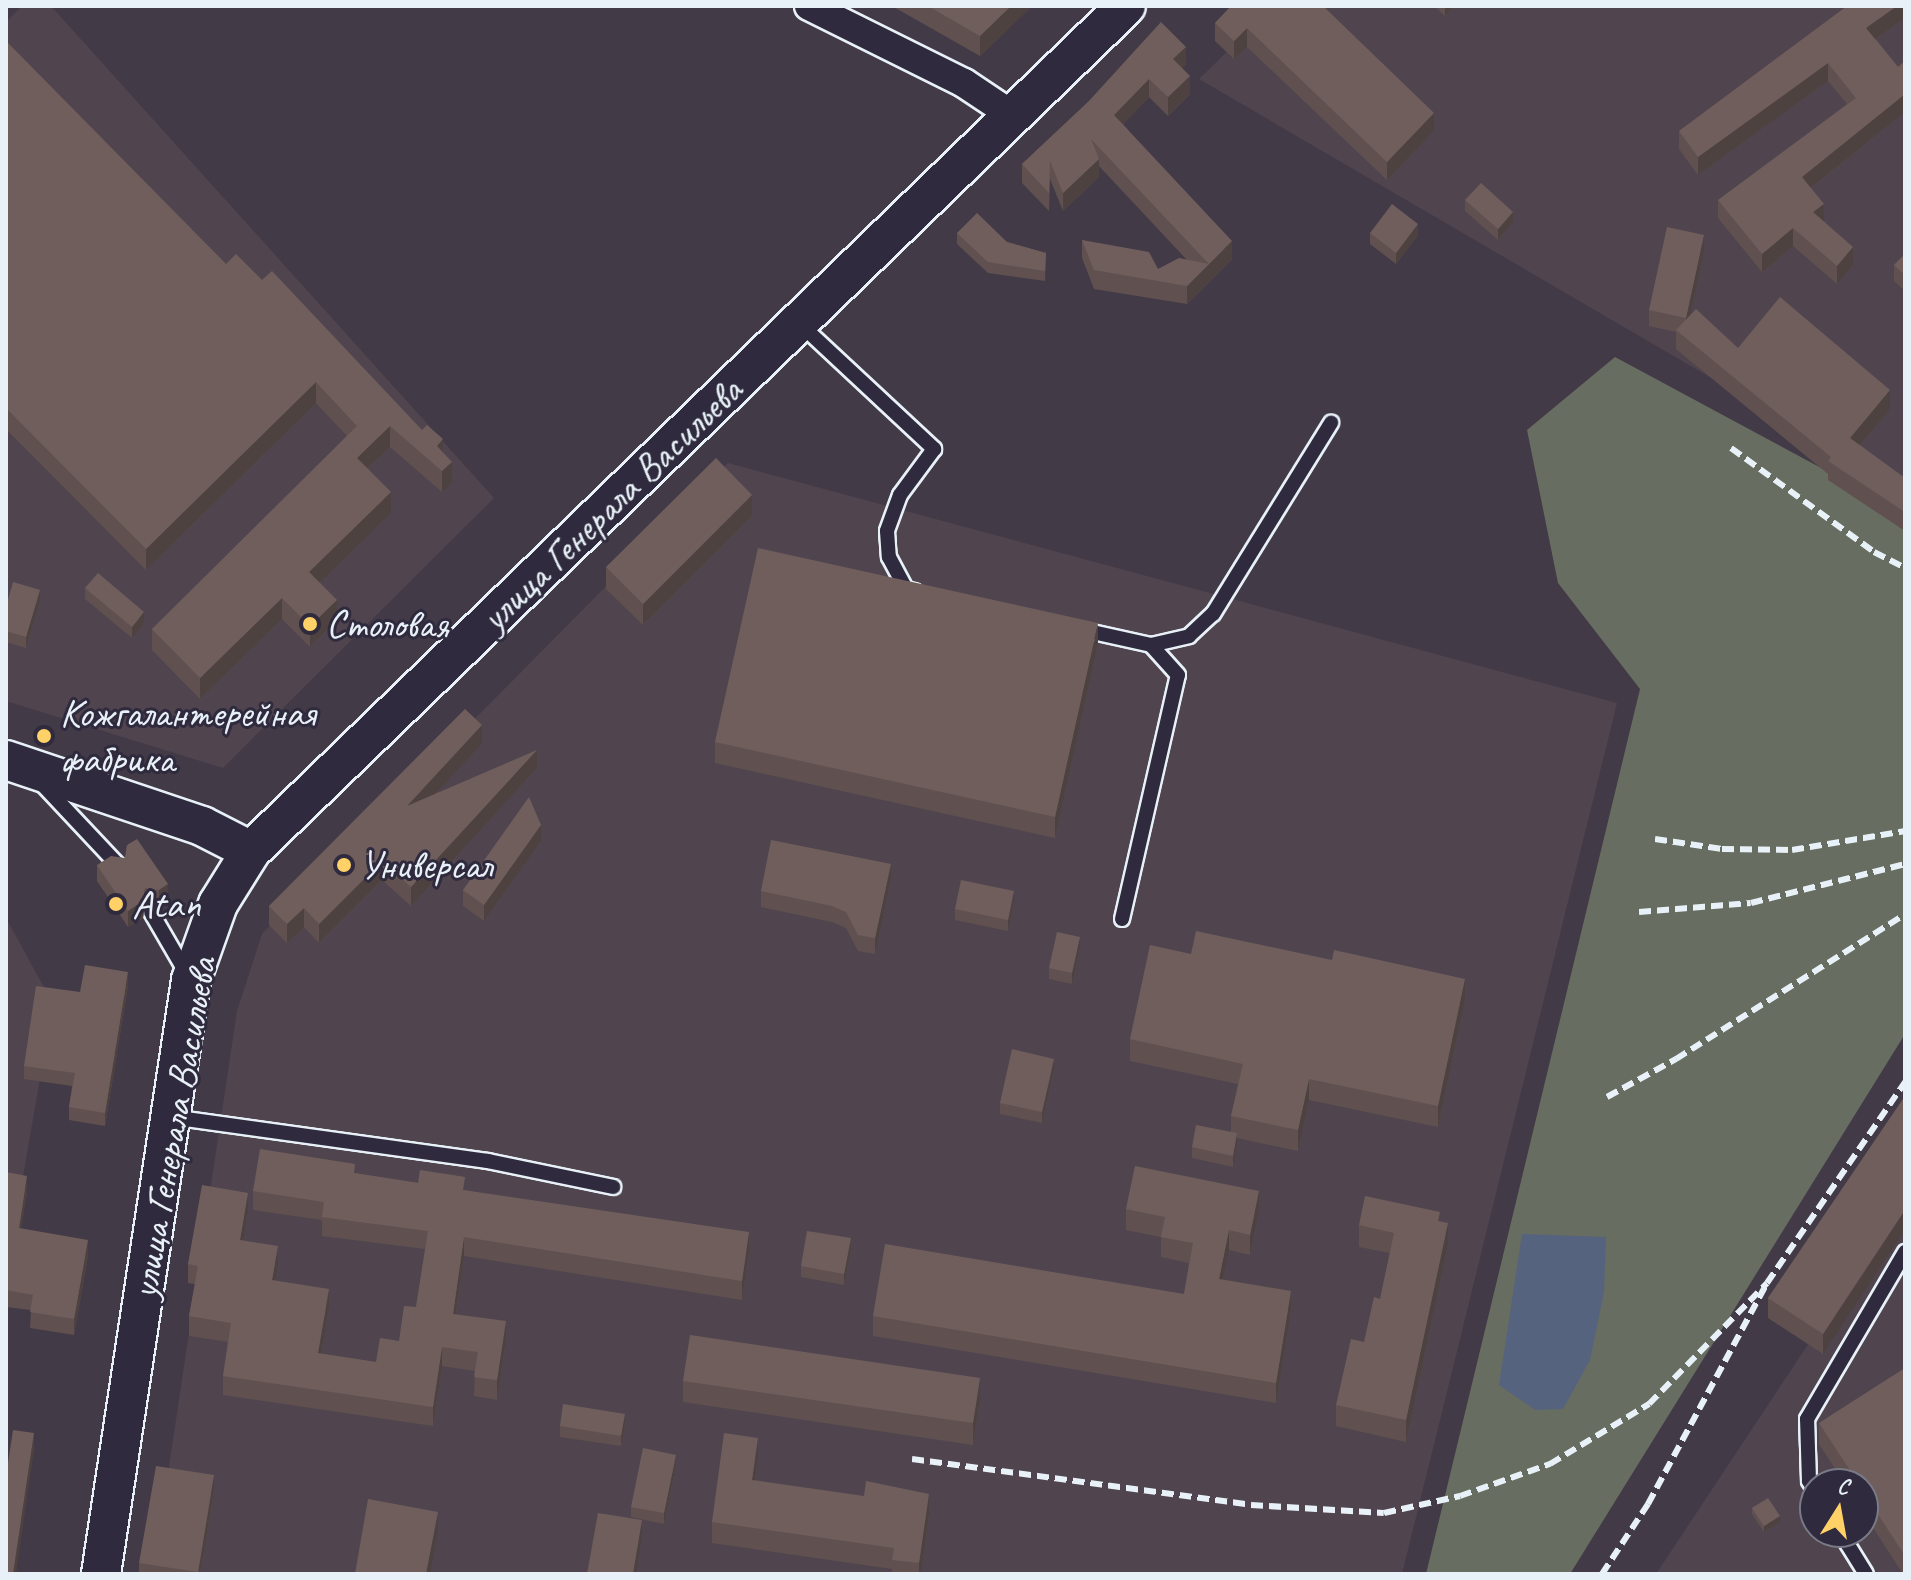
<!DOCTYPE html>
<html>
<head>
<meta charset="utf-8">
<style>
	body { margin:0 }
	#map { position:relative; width:1911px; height:1580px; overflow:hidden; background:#423a47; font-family:Caveat,sans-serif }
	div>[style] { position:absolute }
	.built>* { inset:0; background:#50454e }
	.green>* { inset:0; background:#676d60 }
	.water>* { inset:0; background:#56637f }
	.roads { filter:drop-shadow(2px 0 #e8f1f8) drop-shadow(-2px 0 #e8f1f8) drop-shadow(0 2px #e8f1f8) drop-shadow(0 -2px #e8f1f8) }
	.service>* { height:14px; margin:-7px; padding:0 7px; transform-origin:7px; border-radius:7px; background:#2f2a3d }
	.minor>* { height:28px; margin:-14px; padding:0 14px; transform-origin:14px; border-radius:14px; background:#2f2a3d }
	.secondary>* { height:38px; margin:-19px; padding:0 19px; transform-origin:19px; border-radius:19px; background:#2f2a3d }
	.rail>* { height:6px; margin-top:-3px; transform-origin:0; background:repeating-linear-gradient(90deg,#e8f1f8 0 12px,transparent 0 18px) }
	.wall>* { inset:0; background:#605150 }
	.shaded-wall>* { inset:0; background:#4e4241 }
	.building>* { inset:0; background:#705e5d }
	.dots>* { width:22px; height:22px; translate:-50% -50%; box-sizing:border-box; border:4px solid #2f2a3d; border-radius:50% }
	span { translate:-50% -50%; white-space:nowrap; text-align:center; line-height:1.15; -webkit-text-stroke:6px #2f2a3d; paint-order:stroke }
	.street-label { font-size:40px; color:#e8f1f8 }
	.poi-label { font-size:40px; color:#e8f1f8 }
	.left { translate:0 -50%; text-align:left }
	.frame { position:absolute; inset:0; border:8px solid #e8f1f8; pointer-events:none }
	.north { position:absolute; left:1799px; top:1468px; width:80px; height:80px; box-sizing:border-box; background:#2f2a3d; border:2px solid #797a88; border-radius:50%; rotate:11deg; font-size:22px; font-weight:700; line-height:32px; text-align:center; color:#e8f1f8 }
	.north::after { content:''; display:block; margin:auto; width:28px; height:36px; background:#ffd166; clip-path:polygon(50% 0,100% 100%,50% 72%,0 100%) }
</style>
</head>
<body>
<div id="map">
	<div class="built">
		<div style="clip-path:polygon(22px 6px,51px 6px,494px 498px,223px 768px,6px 701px,6px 22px)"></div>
		<div style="clip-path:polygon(1274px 6px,1905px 6px,1905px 491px,1199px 79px)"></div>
		<div style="clip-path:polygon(728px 463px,1617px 703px,1402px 1574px,153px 1574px,237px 1011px,262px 934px)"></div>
		<div style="clip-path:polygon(6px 918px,53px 1004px,6px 1274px)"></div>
		<div style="clip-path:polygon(evenodd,1905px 1198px,1905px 1574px,1656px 1574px,1905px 1198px,1815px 1484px,1863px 1484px,1863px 1532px,1815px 1532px,1815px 1484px)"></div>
	</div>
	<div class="green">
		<div style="clip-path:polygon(1615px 357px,1905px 513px,1905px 1034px,1570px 1574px,1426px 1574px,1640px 689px,1558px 583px,1527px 430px)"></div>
	</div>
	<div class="water">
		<div style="clip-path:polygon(1522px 1234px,1606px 1237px,1604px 1292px,1590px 1360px,1563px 1409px,1535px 1410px,1499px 1385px)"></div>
	</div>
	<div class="roads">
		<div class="service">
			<div style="left:799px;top:323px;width:185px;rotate:43deg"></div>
			<div style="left:934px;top:449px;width:57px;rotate:126.5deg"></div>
			<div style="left:900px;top:495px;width:38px;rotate:110deg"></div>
			<div style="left:887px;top:531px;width:26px;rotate:86deg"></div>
			<div style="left:889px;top:557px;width:36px;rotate:62deg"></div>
			<div style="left:906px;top:589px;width:9px;rotate:13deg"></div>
			<div style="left:1079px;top:629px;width:74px;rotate:12.5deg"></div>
			<div style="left:1151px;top:645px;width:39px;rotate:-13deg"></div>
			<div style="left:1189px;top:636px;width:33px;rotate:-43deg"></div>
			<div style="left:1213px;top:614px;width:225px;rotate:-58.3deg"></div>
			<div style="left:42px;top:784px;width:112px;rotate:46.8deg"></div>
			<div style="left:151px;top:912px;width:72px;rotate:59.9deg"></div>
			<div style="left:1122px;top:919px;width:250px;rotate:-77.1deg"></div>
			<div style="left:1178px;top:675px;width:40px;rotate:-132deg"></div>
			<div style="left:171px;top:1117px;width:320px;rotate:7.9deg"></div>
			<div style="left:488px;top:1161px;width:128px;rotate:11.7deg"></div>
			<div style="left:1815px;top:1491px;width:12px;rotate:-121deg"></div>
			<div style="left:1809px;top:1481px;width:62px;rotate:-91.8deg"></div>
			<div style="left:1807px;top:1419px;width:194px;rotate:-59.6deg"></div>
			<div style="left:1840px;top:1532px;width:49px;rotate:58.2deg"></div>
		</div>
		<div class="minor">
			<div style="left:809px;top:6px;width:173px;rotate:26.4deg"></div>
			<div style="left:964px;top:83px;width:61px;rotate:33.7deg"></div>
		</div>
		<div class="secondary">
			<div style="left:6px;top:760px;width:207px;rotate:18.6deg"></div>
			<div style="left:202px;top:826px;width:55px;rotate:27deg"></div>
			<div style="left:101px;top:1574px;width:601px;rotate:-81.38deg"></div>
			<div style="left:191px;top:980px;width:81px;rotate:-70.4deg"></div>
			<div style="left:218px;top:904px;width:62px;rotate:-58.1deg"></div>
			<div style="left:251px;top:851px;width:1216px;rotate:-44deg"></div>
		</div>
	</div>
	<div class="rail">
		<div style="left:1731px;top:448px;width:177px;rotate:36deg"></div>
		<div style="left:1874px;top:552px;width:35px;rotate:27deg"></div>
		<div style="left:1655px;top:839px;width:68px;rotate:8.5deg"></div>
		<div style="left:1722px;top:849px;width:70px;rotate:0.8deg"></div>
		<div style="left:1792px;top:850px;width:115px;rotate:-9.5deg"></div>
		<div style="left:1639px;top:912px;width:112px;rotate:-4.6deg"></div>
		<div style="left:1751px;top:903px;width:159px;rotate:-14.2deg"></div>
		<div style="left:1607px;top:1097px;width:79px;rotate:-28.8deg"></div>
		<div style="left:1676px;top:1059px;width:271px;rotate:-32.3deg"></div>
		<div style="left:912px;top:1459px;width:342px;rotate:7.7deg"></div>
		<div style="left:1251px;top:1505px;width:133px;rotate:3.4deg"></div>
		<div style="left:1384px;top:1513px;width:78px;rotate:-12.6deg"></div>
		<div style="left:1460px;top:1496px;width:96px;rotate:-19.6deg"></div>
		<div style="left:1550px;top:1464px;width:116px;rotate:-31.2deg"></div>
		<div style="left:1649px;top:1404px;width:169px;rotate:-45.7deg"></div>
		<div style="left:1602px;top:1574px;width:84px;rotate:-56.7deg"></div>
		<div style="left:1648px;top:1504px;width:251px;rotate:-61.7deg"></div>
		<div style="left:1767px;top:1283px;width:244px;rotate:-55.5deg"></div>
	</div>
	<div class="wall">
		<div style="clip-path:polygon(892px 6px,1032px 6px,980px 56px)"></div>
		<div style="clip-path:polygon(1231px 6px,1434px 131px,1387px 180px,1247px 47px,1234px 59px,1215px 41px,1215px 23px)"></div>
		<div style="clip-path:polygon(1434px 6px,1455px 6px,1445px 16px)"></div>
		<div style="clip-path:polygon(1905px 6px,1905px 18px,1876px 39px,1898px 67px,1905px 61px,1905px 112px,1811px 188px,1824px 221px,1853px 265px,1837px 284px,1793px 246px,1762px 272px,1718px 218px,1718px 200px,1847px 104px,1828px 81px,1698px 175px,1679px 149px,1679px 131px)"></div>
		<div style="clip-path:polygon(6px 41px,226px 264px,262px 280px,443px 453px,452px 483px,442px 492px,390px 447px,368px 468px,391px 513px,320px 582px,337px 620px,310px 647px,282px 619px,200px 699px,152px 650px,152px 629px,347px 436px,316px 403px,146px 570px,6px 429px)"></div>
		<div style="clip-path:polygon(1186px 65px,1182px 68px,1190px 94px,1168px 116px,1149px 97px,1123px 124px,1232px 259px,1187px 304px,1094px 289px,1082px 258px,1082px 240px,1158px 269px,1187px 260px,1099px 166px,1099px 177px,1063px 211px,1050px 179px,1049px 211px,1022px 183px,1022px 164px,1088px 102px)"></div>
		<div style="clip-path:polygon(1465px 200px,1513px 222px,1498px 240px,1465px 211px)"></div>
		<div style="clip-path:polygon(957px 233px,1007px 242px,1046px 253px,1045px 281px,988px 273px,957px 244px)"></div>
		<div style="clip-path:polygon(1370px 233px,1418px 235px,1396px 264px,1370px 244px)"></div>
		<div style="clip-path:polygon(1704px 251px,1689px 316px,1738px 348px,1890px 409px,1860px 445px,1905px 478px,1905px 531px,1828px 480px,1828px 474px,1676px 349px,1676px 332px,1649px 326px,1649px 310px)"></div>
		<div style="clip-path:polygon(1905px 254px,1905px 291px,1894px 281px,1894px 265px)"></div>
		<div style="clip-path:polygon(752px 516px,643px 625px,606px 589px,606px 567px)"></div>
		<div style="clip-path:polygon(85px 588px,144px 623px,132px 638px,85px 599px)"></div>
		<div style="clip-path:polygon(40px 601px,26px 648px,6px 642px,6px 607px)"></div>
		<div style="clip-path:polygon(1098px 644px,1055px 838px,715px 763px,715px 742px)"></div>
		<div style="clip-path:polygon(482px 744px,436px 793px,537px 768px,411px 906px,382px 880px,319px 943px,304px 927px,287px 943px,269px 925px,269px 906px)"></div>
		<div style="clip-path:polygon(541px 841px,484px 921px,463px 906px,463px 890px)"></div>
		<div style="clip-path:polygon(127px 845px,168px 900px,159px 906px,145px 904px,143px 918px,128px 927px,97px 881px,97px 865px,125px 858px)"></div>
		<div style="clip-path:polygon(891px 880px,875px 954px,858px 951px,846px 928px,832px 922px,761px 907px,761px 891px)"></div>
		<div style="clip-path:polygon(1014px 902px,1008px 931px,955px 920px,955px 909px)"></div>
		<div style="clip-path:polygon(1080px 948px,1072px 984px,1049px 979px,1049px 968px)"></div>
		<div style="clip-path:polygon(1191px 954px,1465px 1000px,1438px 1127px,1309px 1100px,1298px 1151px,1237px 1138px,1233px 1167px,1192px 1158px,1192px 1147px,1231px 1132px,1231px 1116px,1238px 1084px,1130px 1061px,1130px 1039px)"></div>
		<div style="clip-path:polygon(128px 986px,105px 1126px,69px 1120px,69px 1107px,72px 1086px,24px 1079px,24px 1066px,80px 992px)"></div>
		<div style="clip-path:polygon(1054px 1069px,1042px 1123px,1000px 1114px,1000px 1103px)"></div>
		<div style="clip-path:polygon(1905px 1096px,1823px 1354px,1768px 1318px,1768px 1298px)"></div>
		<div style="clip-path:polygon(6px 1172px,27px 1192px,21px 1228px,88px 1256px,74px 1335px,30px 1328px,31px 1310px,6px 1307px)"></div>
		<div style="clip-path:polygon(355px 1173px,465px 1190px,749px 1252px,742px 1300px,464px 1256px,456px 1314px,506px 1340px,497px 1400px,474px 1396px,475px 1371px,442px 1366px,433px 1426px,223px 1395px,223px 1376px,228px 1342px,189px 1336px,189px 1316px,195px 1284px,188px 1283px,188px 1264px,248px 1212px,243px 1240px,278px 1266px,275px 1280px,329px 1308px,321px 1354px,376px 1362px,399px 1341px,416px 1307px,425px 1249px,322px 1236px,322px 1220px,253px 1210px,253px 1191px)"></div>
		<div style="clip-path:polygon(1126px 1209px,1259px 1211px,1250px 1255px,1229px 1250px,1223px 1280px,1291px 1311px,1276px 1403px,873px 1336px,873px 1316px,1184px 1294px,1189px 1263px,1161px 1257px,1161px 1237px,1126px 1230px)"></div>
		<div style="clip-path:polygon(1440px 1221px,1448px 1244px,1406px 1442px,1336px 1426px,1336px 1405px,1364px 1342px,1380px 1299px,1390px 1253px,1359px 1247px,1359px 1225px)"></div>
		<div style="clip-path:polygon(851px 1249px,844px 1285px,801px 1277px,801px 1266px)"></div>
		<div style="clip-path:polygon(1905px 1368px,1905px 1574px,1903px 1574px,1863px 1512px,1863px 1484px,1845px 1484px,1819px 1444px,1819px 1423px)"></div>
		<div style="clip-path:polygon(683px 1381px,980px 1399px,973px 1445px,683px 1402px)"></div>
		<div style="clip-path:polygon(625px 1425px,621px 1446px,560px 1437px,560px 1426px)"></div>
		<div style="clip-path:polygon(758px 1459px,755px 1480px,929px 1515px,921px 1574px,892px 1574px,892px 1569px,712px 1543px,712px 1522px)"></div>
		<div style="clip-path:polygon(676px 1465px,664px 1524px,631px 1517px,631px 1507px)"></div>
		<div style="clip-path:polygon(214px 1491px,200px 1574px,139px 1574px,139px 1563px)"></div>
		<div style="clip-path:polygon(1752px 1508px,1780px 1522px,1764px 1532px,1752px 1514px)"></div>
	</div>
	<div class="shaded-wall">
		<div style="clip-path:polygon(1011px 6px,1032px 6px,980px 56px,980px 36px)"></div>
		<div style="clip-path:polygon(1445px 6px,1455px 6px,1445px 16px)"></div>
		<div style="clip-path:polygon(1897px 6px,1905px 6px,1905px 18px,1866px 46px,1866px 28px)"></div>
		<div style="clip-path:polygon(1247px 28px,1247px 47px,1234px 59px,1234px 41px)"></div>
		<div style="clip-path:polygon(1186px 47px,1186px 65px,1173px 78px,1173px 59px)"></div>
		<div style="clip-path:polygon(1828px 63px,1828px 81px,1698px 175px,1698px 157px)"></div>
		<div style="clip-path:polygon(1190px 76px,1190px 94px,1168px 116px,1168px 97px)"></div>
		<div style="clip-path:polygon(1149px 79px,1149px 97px,1114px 133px,1114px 115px)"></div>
		<div style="clip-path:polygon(1905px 94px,1905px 112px,1802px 195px,1802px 177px)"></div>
		<div style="clip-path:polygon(1434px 113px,1434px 131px,1387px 180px,1387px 162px)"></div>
		<div style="clip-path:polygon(1099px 159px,1099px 177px,1063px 211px,1063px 193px)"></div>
		<div style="clip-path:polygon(1824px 204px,1824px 222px,1813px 212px)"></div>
		<div style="clip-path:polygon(1513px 212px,1513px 222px,1498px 240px,1498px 229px)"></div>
		<div style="clip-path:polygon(1418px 224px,1418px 235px,1396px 264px,1396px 253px)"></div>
		<div style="clip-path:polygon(1793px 228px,1793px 246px,1762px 272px,1762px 254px)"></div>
		<div style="clip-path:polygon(1704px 235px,1704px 251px,1686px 334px,1686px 318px)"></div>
		<div style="clip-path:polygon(1232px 241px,1232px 259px,1187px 304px,1187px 286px)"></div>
		<div style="clip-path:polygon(1853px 247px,1853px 265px,1837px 284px,1837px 266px)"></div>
		<div style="clip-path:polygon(316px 382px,316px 403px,146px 570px,146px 549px)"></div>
		<div style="clip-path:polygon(1890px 390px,1890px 409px,1850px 457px,1850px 438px)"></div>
		<div style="clip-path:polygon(390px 426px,390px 447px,357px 478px,357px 458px)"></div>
		<div style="clip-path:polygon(443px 439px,443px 460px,437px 446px)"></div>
		<div style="clip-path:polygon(452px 462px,452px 483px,442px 492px,442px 471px)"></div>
		<div style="clip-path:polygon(391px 492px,391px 513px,309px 593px,309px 572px)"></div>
		<div style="clip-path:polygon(752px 495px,752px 516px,643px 625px,643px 604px)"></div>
		<div style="clip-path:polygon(40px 590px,40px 601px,26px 648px,26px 637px)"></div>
		<div style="clip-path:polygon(282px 598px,282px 619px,200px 699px,200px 678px)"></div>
		<div style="clip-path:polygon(337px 600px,337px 620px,310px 647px,310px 626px)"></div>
		<div style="clip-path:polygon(144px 612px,144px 623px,132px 638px,132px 627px)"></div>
		<div style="clip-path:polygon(1098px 623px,1098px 644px,1055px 838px,1055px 817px)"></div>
		<div style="clip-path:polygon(482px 725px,482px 744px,407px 824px,407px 806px)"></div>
		<div style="clip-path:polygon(537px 750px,537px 768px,411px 906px,411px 887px)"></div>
		<div style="clip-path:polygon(541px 825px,541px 841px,484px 921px,484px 905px)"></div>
		<div style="clip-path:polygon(382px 861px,382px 880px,319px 943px,319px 924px)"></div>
		<div style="clip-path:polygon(891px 864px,891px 880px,875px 954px,875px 938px)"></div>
		<div style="clip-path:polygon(168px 884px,168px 900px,159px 906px,159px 890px)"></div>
		<div style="clip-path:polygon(145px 888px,145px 904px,143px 918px,128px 927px,128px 911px)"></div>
		<div style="clip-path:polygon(1014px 891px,1014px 902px,1008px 931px,1008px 920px)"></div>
		<div style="clip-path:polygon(304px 908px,304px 927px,287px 943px,287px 924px)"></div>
		<div style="clip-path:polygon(1080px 937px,1080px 948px,1072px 984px,1072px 973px)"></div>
		<div style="clip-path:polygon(128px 972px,128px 986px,105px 1126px,105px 1113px)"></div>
		<div style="clip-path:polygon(1465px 979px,1465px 1000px,1438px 1127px,1438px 1106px)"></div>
		<div style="clip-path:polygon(1054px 1059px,1054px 1069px,1042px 1123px,1042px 1112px)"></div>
		<div style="clip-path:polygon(1309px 1079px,1309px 1100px,1298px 1151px,1298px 1130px)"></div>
		<div style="clip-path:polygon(1237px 1133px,1237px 1144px,1233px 1167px,1233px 1156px)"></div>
		<div style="clip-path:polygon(27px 1176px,27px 1192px,19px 1244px,19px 1228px)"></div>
		<div style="clip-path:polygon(1259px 1191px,1259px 1211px,1250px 1255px,1250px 1235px)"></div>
		<div style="clip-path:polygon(248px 1193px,248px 1212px,240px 1259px,240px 1240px)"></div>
		<div style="clip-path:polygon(1905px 1210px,1905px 1230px,1823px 1354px,1823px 1334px)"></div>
		<div style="clip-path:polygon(1448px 1223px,1448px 1244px,1406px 1442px,1406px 1420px)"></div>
		<div style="clip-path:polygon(1229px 1230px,1229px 1250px,1219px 1299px,1219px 1279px)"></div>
		<div style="clip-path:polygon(749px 1232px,749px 1252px,742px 1300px,742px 1281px)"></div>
		<div style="clip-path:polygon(464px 1237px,464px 1256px,453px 1333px,453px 1314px)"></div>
		<div style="clip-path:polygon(851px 1238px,851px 1249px,844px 1285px,844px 1274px)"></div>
		<div style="clip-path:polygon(88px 1240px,88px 1256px,74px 1335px,74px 1319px)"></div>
		<div style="clip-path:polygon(278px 1246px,278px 1266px,272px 1299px,272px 1280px)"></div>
		<div style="clip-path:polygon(329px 1289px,329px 1308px,318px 1372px,318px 1353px)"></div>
		<div style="clip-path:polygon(1291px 1291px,1291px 1311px,1276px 1403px,1276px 1383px)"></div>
		<div style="clip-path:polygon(506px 1321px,506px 1340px,497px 1400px,497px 1380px)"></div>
		<div style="clip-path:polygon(442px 1347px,442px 1366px,433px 1426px,433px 1407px)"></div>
		<div style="clip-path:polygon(980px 1378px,980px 1399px,973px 1445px,973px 1423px)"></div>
		<div style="clip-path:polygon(625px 1414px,625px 1425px,621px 1446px,621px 1436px)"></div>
		<div style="clip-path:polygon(34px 1433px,34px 1449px,16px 1574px,13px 1574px)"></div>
		<div style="clip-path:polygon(758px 1438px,758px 1459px,752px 1501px,752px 1480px)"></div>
		<div style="clip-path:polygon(676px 1455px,676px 1465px,664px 1524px,664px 1513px)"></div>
		<div style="clip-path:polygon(214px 1475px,214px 1491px,200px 1574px,198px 1574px)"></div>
		<div style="clip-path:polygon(929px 1494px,929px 1515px,921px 1574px,919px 1574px,919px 1563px)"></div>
		<div style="clip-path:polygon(438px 1512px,438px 1530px,430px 1574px,426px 1574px)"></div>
		<div style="clip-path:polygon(1780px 1516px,1780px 1522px,1764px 1532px,1764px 1526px)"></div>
		<div style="clip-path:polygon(642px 1520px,642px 1536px,636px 1574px,633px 1574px)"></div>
	</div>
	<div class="building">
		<div style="clip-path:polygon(928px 6px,1011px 6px,980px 36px)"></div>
		<div style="clip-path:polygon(1231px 6px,1323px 6px,1434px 113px,1387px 162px,1247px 28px,1234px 41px,1215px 23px)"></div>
		<div style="clip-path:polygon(1847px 6px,1897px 6px,1866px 28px,1898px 67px,1905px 61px,1905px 94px,1802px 177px,1824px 204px,1813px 212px,1853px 247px,1837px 266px,1793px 228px,1762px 254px,1718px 200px,1856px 98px,1828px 63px,1698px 157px,1679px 131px)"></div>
		<div style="clip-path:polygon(1161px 22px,1186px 47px,1173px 59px,1190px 76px,1168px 97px,1149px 79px,1114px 115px,1232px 241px,1187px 286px,1094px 270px,1082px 240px,1149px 252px,1158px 269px,1179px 258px,1209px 264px,1091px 139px,1099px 159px,1063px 193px,1050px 161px,1049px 193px,1022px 164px,1088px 102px)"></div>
		<div style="clip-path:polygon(6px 41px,226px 264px,236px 254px,262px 280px,272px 271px,422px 430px,427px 425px,443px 439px,437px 446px,452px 462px,442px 471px,390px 426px,357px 458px,391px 492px,309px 572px,337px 600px,310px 626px,282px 598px,200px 678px,152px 629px,357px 426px,316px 382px,146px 549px,6px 408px)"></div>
		<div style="clip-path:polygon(1481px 183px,1513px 212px,1498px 229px,1465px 200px)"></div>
		<div style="clip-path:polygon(1392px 204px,1418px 224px,1396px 253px,1370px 233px)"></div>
		<div style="clip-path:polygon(977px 213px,1007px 242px,1046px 253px,1045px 271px,988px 262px,957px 233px)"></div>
		<div style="clip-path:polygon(1667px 227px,1704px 235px,1686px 318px,1649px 310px)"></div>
		<div style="clip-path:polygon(1905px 254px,1905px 275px,1894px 265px)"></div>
		<div style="clip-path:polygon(1780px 297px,1890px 390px,1850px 438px,1905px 478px,1905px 512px,1828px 461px,1831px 457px,1676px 330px,1696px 309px,1738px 348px)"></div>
		<div style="clip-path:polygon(716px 458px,752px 495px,643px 604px,606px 567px)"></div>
		<div style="clip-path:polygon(758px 548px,1098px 623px,1055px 817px,715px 742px)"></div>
		<div style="clip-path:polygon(98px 573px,144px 612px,132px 627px,85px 588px)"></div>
		<div style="clip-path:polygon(13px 582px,40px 590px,26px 637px,6px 631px,6px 607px)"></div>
		<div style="clip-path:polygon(465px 709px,482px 725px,407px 806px,537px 750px,411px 887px,382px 861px,319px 924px,304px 908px,287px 924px,269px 906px)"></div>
		<div style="clip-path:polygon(529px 797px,541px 825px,484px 905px,463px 890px)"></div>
		<div style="clip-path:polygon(137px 839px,168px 884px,159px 890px,145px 888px,143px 901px,128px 911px,97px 865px,111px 856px,125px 858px,127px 845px)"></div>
		<div style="clip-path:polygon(771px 840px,891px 864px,875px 938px,858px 935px,846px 912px,832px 906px,761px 891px)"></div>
		<div style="clip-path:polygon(961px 880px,1014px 891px,1008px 920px,955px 909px)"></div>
		<div style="clip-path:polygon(1196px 931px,1332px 960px,1334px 950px,1465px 979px,1438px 1106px,1309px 1079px,1298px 1130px,1231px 1116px,1243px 1064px,1130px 1039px,1150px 945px,1191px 954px)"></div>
		<div style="clip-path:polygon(1057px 932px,1080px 937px,1072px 973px,1049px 968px)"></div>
		<div style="clip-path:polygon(85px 965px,128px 972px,105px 1113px,69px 1107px,75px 1073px,24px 1066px,36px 986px,80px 992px)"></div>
		<div style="clip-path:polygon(1012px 1049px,1054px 1059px,1042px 1112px,1000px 1103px)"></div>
		<div style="clip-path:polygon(1905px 1096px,1905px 1210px,1823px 1334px,1768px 1298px)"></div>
		<div style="clip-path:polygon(1196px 1125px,1237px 1133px,1233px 1156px,1192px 1147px)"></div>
		<div style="clip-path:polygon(260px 1149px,355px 1164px,354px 1173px,418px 1183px,420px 1170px,465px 1177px,463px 1190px,749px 1232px,742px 1281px,464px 1237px,453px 1314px,506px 1321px,497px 1380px,474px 1377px,478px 1352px,442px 1347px,433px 1407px,223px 1376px,231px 1323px,189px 1316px,198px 1266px,188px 1264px,202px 1185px,248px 1193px,240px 1240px,278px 1246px,272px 1280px,329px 1289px,318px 1353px,376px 1362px,380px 1338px,399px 1341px,404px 1306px,416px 1307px,428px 1231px,322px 1217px,324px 1202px,253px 1191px)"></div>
		<div style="clip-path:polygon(1135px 1166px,1259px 1191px,1250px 1235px,1229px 1230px,1219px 1279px,1291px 1291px,1276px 1383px,873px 1316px,885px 1244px,1184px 1294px,1193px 1243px,1161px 1237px,1165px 1217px,1126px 1209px)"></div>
		<div style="clip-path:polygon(6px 1172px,27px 1176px,19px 1228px,88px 1240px,74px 1319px,30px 1312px,33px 1295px,6px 1290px)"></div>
		<div style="clip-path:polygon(1365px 1196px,1440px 1212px,1438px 1221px,1448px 1223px,1406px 1420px,1336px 1405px,1351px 1339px,1364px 1342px,1374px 1297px,1380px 1299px,1394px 1233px,1359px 1225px)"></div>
		<div style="clip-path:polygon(807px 1231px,851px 1238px,844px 1274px,801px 1266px)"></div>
		<div style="clip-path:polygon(690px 1335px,980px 1378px,973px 1423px,683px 1381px)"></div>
		<div style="clip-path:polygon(1905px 1368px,1905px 1556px,1863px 1491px,1863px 1484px,1859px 1484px,1819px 1423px)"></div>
		<div style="clip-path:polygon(563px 1404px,625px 1414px,621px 1436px,560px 1426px)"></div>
		<div style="clip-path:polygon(13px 1430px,34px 1433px,13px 1574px,6px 1574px,6px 1476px)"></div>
		<div style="clip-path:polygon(724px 1433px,758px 1438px,752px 1480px,864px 1496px,866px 1481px,929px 1494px,919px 1563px,892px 1560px,894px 1548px,712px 1522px)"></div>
		<div style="clip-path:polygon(643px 1448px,676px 1455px,664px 1513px,631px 1507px)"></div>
		<div style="clip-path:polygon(156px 1466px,214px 1475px,198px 1572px,139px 1563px)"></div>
		<div style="clip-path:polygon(1768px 1498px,1780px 1516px,1764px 1526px,1752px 1508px)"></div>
		<div style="clip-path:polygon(368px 1499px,438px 1512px,426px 1574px,355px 1574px)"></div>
		<div style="clip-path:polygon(598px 1513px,642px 1520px,633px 1574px,587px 1574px)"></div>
	</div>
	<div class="dots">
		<div style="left:310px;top:624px;background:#ffd166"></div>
		<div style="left:44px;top:736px;background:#ffd166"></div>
		<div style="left:344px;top:865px;background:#ffd166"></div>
		<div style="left:116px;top:904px;background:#ffd166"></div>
	</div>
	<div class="street-label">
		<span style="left:611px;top:504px;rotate:-44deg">улица Генерала Васильева</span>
		<span style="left:173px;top:1128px;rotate:-80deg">улица Генерала Васильева</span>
	</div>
	<div class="poi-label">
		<span class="left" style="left:326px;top:624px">Столовая</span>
		<span class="left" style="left:60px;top:736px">Кожгалантерейная<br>фабрика</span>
		<span class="left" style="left:360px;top:865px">Универсал</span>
		<span class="left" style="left:132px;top:904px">Atan</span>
	</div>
	<div class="frame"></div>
	<div class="north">С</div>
</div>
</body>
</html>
